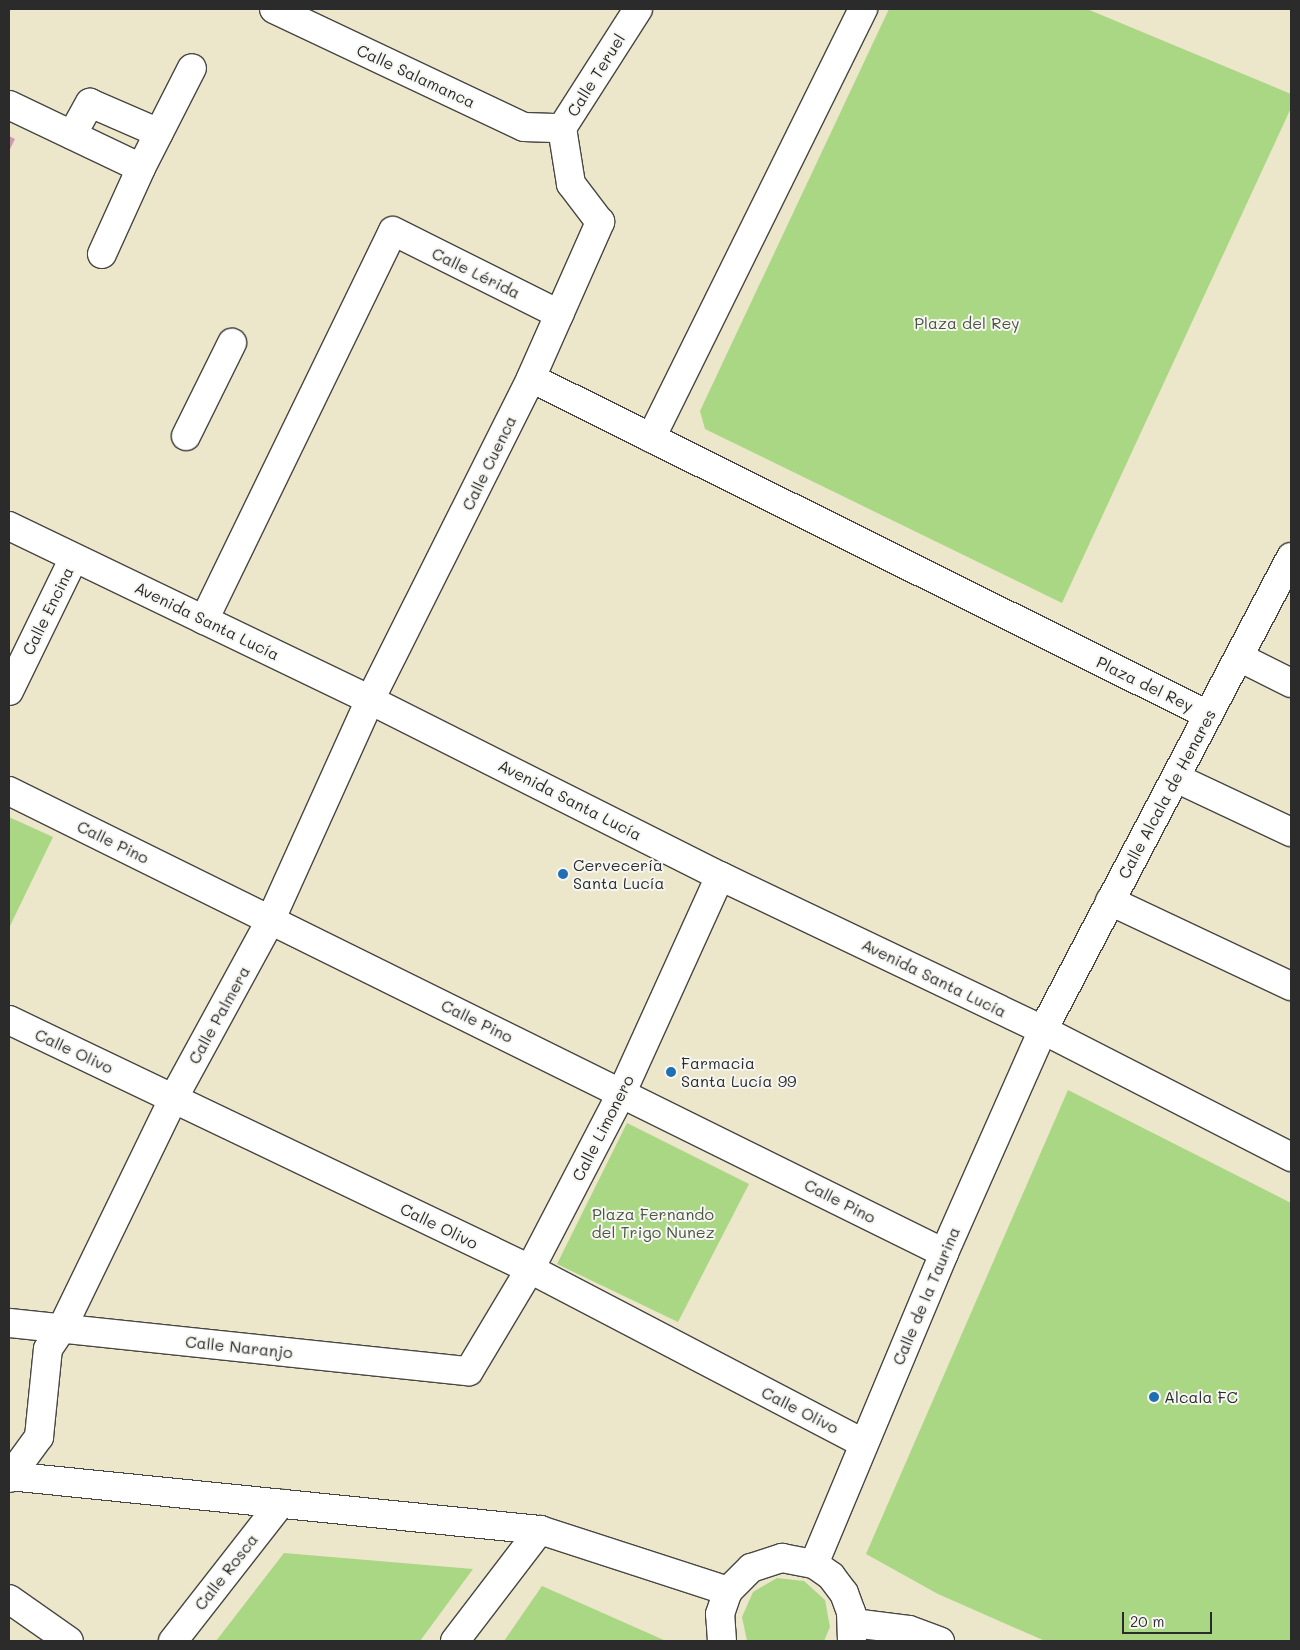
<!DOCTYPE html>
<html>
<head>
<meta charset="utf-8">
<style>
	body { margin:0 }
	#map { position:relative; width:1300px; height:1650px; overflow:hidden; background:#ece6ca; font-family:Mali,sans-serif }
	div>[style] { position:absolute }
	.green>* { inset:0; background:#aad784 }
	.building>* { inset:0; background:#d099b0 }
	.roads { filter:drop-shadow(1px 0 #484743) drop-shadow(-1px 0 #484743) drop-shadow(0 1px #484743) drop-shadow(0 -1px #484743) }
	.minor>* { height:28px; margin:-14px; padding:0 14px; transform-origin:14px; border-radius:14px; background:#fff }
	.dots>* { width:14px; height:14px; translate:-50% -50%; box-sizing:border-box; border:2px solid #f6f6f2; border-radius:50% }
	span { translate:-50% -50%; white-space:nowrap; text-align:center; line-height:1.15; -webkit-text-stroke:4px #f6f6f2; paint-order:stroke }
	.street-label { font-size:16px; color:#2b2b2b }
	.park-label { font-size:16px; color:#4b5641 }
	.poi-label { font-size:16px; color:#2b2b2b }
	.left { translate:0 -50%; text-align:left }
	.frame { position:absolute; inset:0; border:10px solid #2b2b2b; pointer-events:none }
	.scale { position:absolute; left:1122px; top:1612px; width:90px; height:22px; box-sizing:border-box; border:2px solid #2b2b2b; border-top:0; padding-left:6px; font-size:15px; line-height:18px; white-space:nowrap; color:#2b2b2b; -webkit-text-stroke:4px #f6f6f2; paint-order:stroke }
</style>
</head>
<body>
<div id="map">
	<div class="green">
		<div style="clip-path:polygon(889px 9px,1087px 9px,1291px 94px,1291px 108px,1062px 603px,705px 429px,700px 411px)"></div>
		<div style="clip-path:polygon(9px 817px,53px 837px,9px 928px)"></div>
		<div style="clip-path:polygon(1068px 1090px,1291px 1203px,1291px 1641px,1045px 1641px,938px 1594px,866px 1554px)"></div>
		<div style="clip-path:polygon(627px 1123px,749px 1184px,678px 1322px,557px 1264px)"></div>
		<div style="clip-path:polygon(284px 1553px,473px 1569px,420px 1641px,216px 1641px)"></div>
		<div style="clip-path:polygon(777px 1578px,804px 1581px,825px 1600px,830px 1627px,824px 1641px,747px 1641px,742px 1617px,753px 1592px)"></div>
		<div style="clip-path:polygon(542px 1586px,666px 1641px,504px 1641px)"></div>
	</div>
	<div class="building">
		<div style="clip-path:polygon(9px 136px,15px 139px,9px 151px)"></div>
	</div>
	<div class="roads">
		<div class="minor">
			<div style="left:274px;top:9px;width:276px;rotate:25.3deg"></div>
			<div style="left:524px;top:127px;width:38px;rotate:2deg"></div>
			<div style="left:9px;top:105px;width:146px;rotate:25.5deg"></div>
			<div style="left:72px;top:135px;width:37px;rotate:-61deg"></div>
			<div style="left:90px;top:103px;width:75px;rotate:23.5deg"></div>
			<div style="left:102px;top:254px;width:94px;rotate:-65.6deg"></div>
			<div style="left:141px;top:168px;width:112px;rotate:-63deg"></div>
			<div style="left:531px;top:378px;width:756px;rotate:26.46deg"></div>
			<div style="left:186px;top:436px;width:104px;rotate:-63.7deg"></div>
			<div style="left:651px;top:438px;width:479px;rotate:-63.7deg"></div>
			<div style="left:9px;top:526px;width:401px;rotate:25.7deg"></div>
			<div style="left:370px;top:700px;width:392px;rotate:26.7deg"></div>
			<div style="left:720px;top:876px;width:358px;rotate:25.5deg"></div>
			<div style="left:1043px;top:1030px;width:279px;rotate:27.1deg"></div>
			<div style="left:204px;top:620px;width:432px;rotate:-64.1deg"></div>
			<div style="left:393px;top:231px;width:186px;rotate:26.6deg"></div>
			<div style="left:1239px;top:657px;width:58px;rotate:26.6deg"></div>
			<div style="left:9px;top:691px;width:148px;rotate:-64deg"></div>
			<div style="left:1176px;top:778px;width:127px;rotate:25.2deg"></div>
			<div style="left:9px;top:791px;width:1043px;rotate:26.29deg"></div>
			<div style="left:1110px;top:901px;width:200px;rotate:25.2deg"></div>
			<div style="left:9px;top:1020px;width:577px;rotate:25.54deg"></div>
			<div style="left:530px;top:1269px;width:376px;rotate:27.6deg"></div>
			<div style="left:9px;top:1323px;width:462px;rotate:6deg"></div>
			<div style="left:469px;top:1371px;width:119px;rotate:-59.1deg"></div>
			<div style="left:530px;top:1269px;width:199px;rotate:-62.5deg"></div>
			<div style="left:622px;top:1092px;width:237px;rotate:-65.6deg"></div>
			<div style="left:9px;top:1476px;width:534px;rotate:5.81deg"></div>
			<div style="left:540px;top:1530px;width:198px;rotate:18deg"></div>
			<div style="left:9px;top:1478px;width:51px;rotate:-53.8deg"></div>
			<div style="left:39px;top:1437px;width:88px;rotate:-84.2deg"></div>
			<div style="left:48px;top:1349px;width:25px;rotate:-56deg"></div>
			<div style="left:62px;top:1328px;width:254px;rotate:-64.1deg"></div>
			<div style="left:173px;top:1099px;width:205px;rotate:-61.4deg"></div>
			<div style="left:271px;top:919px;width:240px;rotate:-65.7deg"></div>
			<div style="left:370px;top:700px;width:360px;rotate:-63.4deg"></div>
			<div style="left:531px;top:378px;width:171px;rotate:-66.1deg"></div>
			<div style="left:600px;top:222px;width:48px;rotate:-127.3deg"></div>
			<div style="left:571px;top:184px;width:57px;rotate:-99.1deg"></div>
			<div style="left:562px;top:128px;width:141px;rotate:-57.4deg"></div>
			<div style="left:814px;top:1564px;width:337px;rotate:-67.3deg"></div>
			<div style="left:944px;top:1253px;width:244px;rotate:-66.1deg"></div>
			<div style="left:1043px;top:1030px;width:534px;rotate:-62.33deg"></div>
			<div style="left:9px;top:1599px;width:73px;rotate:35deg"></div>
			<div style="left:853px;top:1623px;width:56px;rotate:7.1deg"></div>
			<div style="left:909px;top:1630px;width:33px;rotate:20deg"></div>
			<div style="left:173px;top:1641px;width:174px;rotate:-52deg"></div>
			<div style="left:455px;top:1641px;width:140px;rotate:-52.6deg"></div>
			<div style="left:722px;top:1641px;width:27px;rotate:-94deg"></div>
			<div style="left:720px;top:1614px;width:24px;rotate:-71deg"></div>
			<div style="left:728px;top:1591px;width:33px;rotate:-45deg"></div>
			<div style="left:751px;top:1568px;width:33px;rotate:-18deg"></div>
			<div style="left:782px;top:1558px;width:33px;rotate:11deg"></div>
			<div style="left:814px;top:1564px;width:21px;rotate:35deg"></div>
			<div style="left:831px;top:1576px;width:21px;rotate:53deg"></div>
			<div style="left:844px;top:1593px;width:20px;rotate:70deg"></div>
			<div style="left:851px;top:1612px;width:29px;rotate:88deg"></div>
		</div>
	</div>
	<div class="dots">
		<div style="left:563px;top:874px;background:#1f6fb2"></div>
		<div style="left:671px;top:1072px;background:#1f6fb2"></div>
		<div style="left:1154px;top:1397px;background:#1f6fb2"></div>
	</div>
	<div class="street-label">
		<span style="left:596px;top:75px;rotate:-58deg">Calle Teruel</span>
		<span style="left:416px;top:76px;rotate:25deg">Calle Salamanca</span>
		<span style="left:476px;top:273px;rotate:26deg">Calle Lérida</span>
		<span style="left:489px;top:463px;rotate:-64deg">Calle Cuenca</span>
		<span style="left:48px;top:611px;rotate:-64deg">Calle Encina</span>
		<span style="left:207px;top:621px;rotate:26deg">Avenida Santa Lucía</span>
		<span style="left:1145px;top:684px;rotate:26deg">Plaza del Rey</span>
		<span style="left:1167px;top:794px;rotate:-62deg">Calle Alcala de Henares</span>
		<span style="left:570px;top:800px;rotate:27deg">Avenida Santa Lucía</span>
		<span style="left:113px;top:842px;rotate:26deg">Calle Pino</span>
		<span style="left:934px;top:978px;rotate:26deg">Avenida Santa Lucía</span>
		<span style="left:219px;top:1015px;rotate:-61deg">Calle Palmera</span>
		<span style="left:477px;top:1021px;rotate:26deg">Calle Pino</span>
		<span style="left:74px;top:1051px;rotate:25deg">Calle Olivo</span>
		<span style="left:603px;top:1128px;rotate:-63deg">Calle Limonero</span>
		<span style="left:840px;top:1201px;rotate:27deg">Calle Pino</span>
		<span style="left:439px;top:1226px;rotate:26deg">Calle Olivo</span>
		<span style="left:926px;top:1296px;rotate:-67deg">Calle de la Taurina</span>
		<span style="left:239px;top:1347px;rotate:6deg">Calle Naranjo</span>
		<span style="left:800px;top:1410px;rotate:27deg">Calle Olivo</span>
		<span style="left:226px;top:1572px;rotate:-52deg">Calle Rosca</span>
	</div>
	<div class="park-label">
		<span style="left:967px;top:323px">Plaza del Rey</span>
		<span style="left:653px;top:1223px">Plaza Fernando<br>del Trigo Nunez</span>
	</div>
	<div class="poi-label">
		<span class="left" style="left:573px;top:874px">Cervecería<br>Santa Lucía</span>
		<span class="left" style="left:681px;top:1072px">Farmacia<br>Santa Lucía 99</span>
		<span class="left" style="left:1164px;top:1397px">Alcala FC</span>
	</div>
	<div class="frame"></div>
	<div class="scale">20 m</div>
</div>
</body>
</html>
